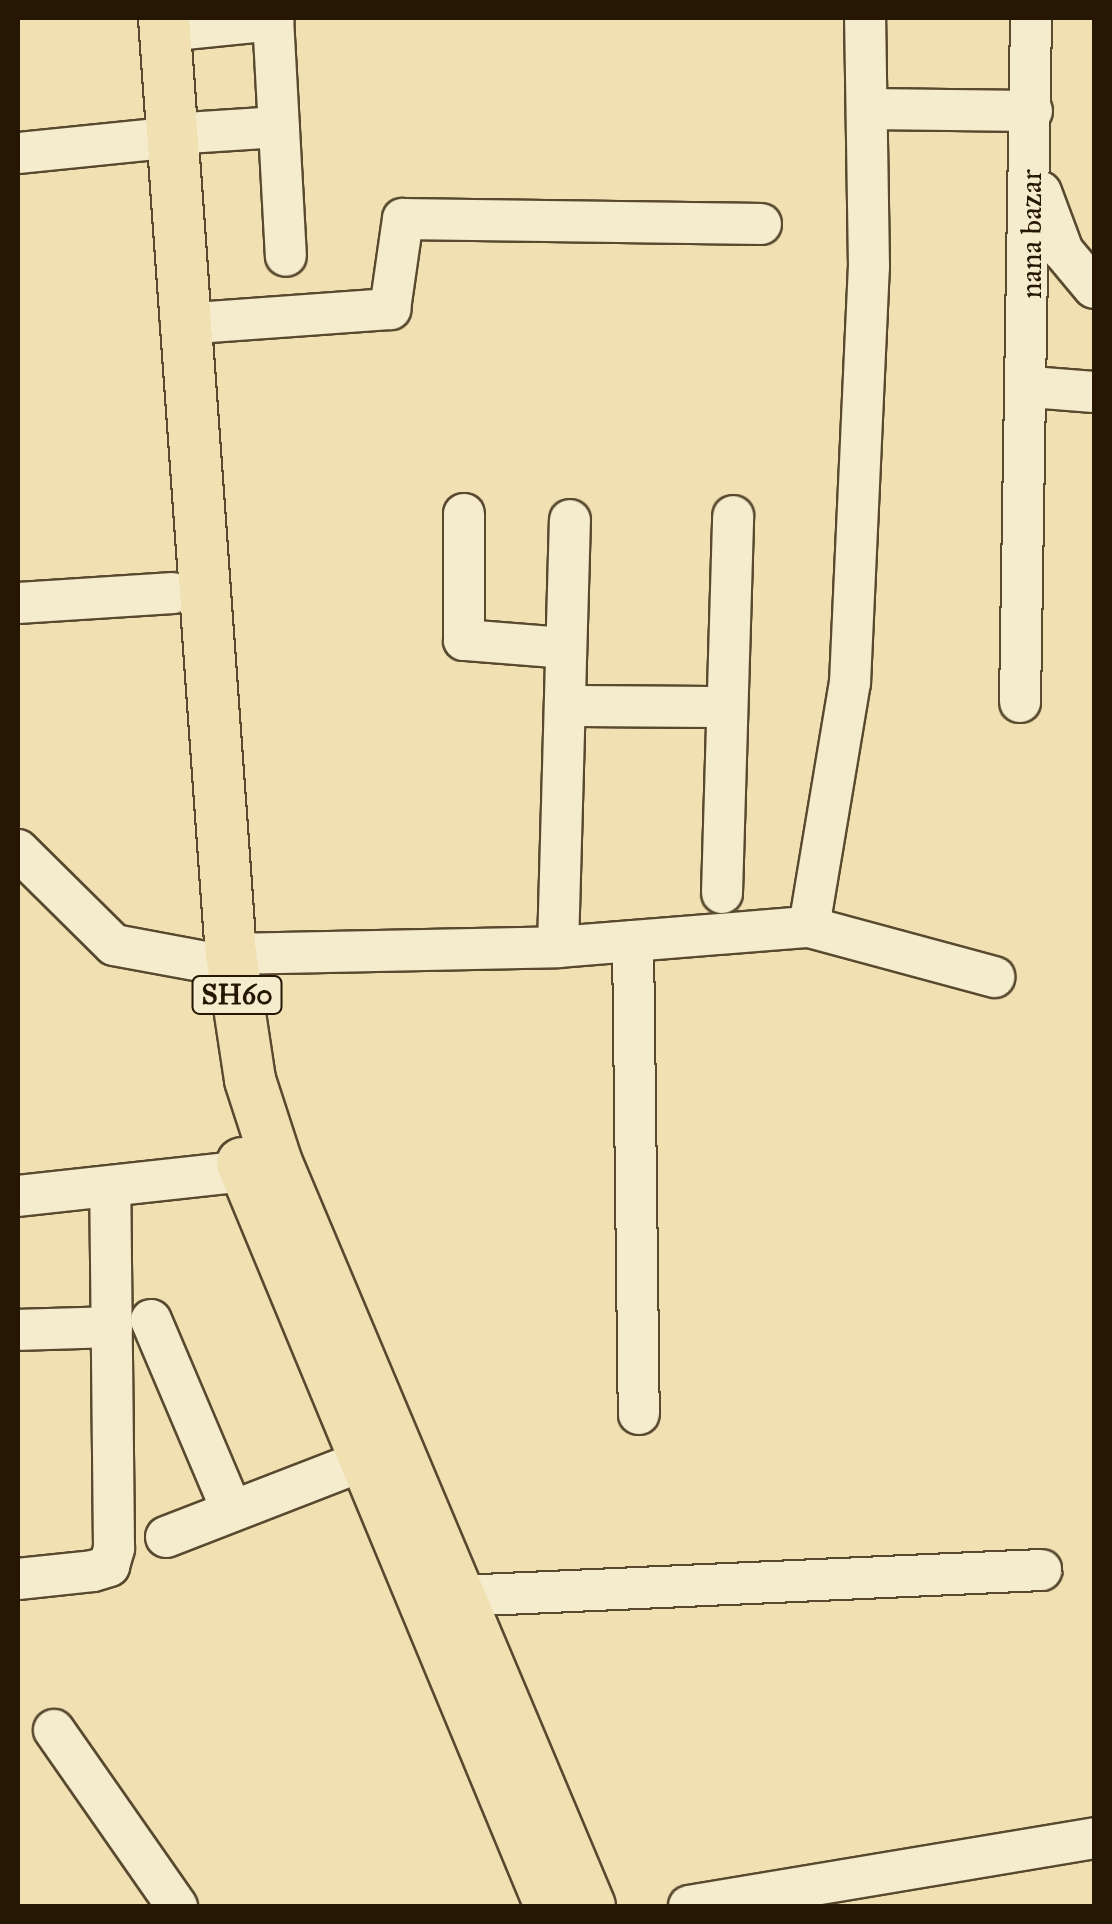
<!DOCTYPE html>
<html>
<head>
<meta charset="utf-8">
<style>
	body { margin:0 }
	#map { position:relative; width:1112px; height:1924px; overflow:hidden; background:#f0e0b2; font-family:"IM FELL Great Primer",serif }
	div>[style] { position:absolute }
	.roads { filter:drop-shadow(2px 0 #58492f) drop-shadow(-2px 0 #58492f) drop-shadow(0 2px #58492f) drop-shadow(0 -2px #58492f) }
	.minor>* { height:40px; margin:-20px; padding:0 20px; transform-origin:20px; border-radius:20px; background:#f5ebcd }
	.major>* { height:50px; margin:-25px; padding:0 25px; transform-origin:25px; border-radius:25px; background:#f0e0b2 }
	span { translate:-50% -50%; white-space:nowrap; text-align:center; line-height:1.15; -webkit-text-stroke:8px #f5ebcd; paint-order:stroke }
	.shield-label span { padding:2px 8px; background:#f5ebcd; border:2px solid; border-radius:8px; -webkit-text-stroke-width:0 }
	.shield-label { font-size:28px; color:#251703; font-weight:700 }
	.street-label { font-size:30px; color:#251703 }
	.frame { position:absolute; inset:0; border:20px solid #251703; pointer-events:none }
</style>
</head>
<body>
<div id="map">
	<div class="roads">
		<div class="minor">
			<div style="left:273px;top:18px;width:238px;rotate:86.9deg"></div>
			<div style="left:165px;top:31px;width:109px;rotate:-5.8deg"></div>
			<div style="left:868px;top:109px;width:164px;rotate:0.7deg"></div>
			<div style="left:171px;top:134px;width:108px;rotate:-3.7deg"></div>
			<div style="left:18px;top:153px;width:130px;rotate:-5.8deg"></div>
			<div style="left:1041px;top:192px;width:63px;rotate:69.6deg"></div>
			<div style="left:1063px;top:251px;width:48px;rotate:50deg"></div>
			<div style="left:181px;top:324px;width:210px;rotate:-4.1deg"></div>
			<div style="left:390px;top:309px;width:91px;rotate:-81.8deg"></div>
			<div style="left:403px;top:219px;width:358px;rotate:0.8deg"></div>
			<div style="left:1031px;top:387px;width:63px;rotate:4.5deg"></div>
			<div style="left:464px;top:514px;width:126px;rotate:90deg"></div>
			<div style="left:464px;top:640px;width:102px;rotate:4.5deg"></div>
			<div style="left:18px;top:603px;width:155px;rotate:-3.7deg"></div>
			<div style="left:1020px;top:702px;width:684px;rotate:-89.08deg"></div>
			<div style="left:565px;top:706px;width:161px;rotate:0.4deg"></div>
			<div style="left:18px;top:850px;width:135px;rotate:44.7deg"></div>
			<div style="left:114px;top:945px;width:87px;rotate:10.5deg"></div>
			<div style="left:722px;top:893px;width:377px;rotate:-88.3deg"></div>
			<div style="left:809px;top:927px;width:192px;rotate:15.1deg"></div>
			<div style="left:633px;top:941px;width:473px;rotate:89.3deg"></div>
			<div style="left:558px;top:947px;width:427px;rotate:-88.4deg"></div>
			<div style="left:231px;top:954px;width:327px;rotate:-1.2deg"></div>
			<div style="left:558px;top:947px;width:252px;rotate:-4.6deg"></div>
			<div style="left:809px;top:927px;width:247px;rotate:-80.5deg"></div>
			<div style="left:850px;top:683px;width:416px;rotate:-87.4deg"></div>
			<div style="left:869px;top:267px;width:249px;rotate:-90.9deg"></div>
			<div style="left:18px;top:1196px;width:226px;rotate:-6.3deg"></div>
			<div style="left:151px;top:1320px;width:207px;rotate:67deg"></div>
			<div style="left:18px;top:1330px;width:94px;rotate:-1.8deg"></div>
			<div style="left:166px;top:1537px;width:210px;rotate:-21.2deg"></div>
			<div style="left:18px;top:1579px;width:75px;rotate:-6.1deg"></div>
			<div style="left:93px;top:1571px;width:17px;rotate:-17deg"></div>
			<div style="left:109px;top:1566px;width:19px;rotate:-74deg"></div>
			<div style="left:114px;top:1548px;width:357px;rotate:-90.6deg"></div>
			<div style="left:460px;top:1596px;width:582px;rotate:-2.56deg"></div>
			<div style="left:54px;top:1730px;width:215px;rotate:55.1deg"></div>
			<div style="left:689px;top:1906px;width:411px;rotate:-9.5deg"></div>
		</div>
		<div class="major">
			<div style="left:164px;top:18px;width:938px;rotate:85.91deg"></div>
			<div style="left:231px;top:954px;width:127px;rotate:81.4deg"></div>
			<div style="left:250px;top:1080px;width:87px;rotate:72deg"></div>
			<div style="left:277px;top:1163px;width:806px;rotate:67.16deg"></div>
			<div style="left:242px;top:1163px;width:804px;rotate:67.48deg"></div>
		</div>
	</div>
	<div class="shield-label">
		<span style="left:237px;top:995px">SH60</span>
	</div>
	<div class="street-label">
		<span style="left:1031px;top:234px;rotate:-90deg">nana bazar</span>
	</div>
	<div class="frame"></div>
</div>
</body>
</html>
